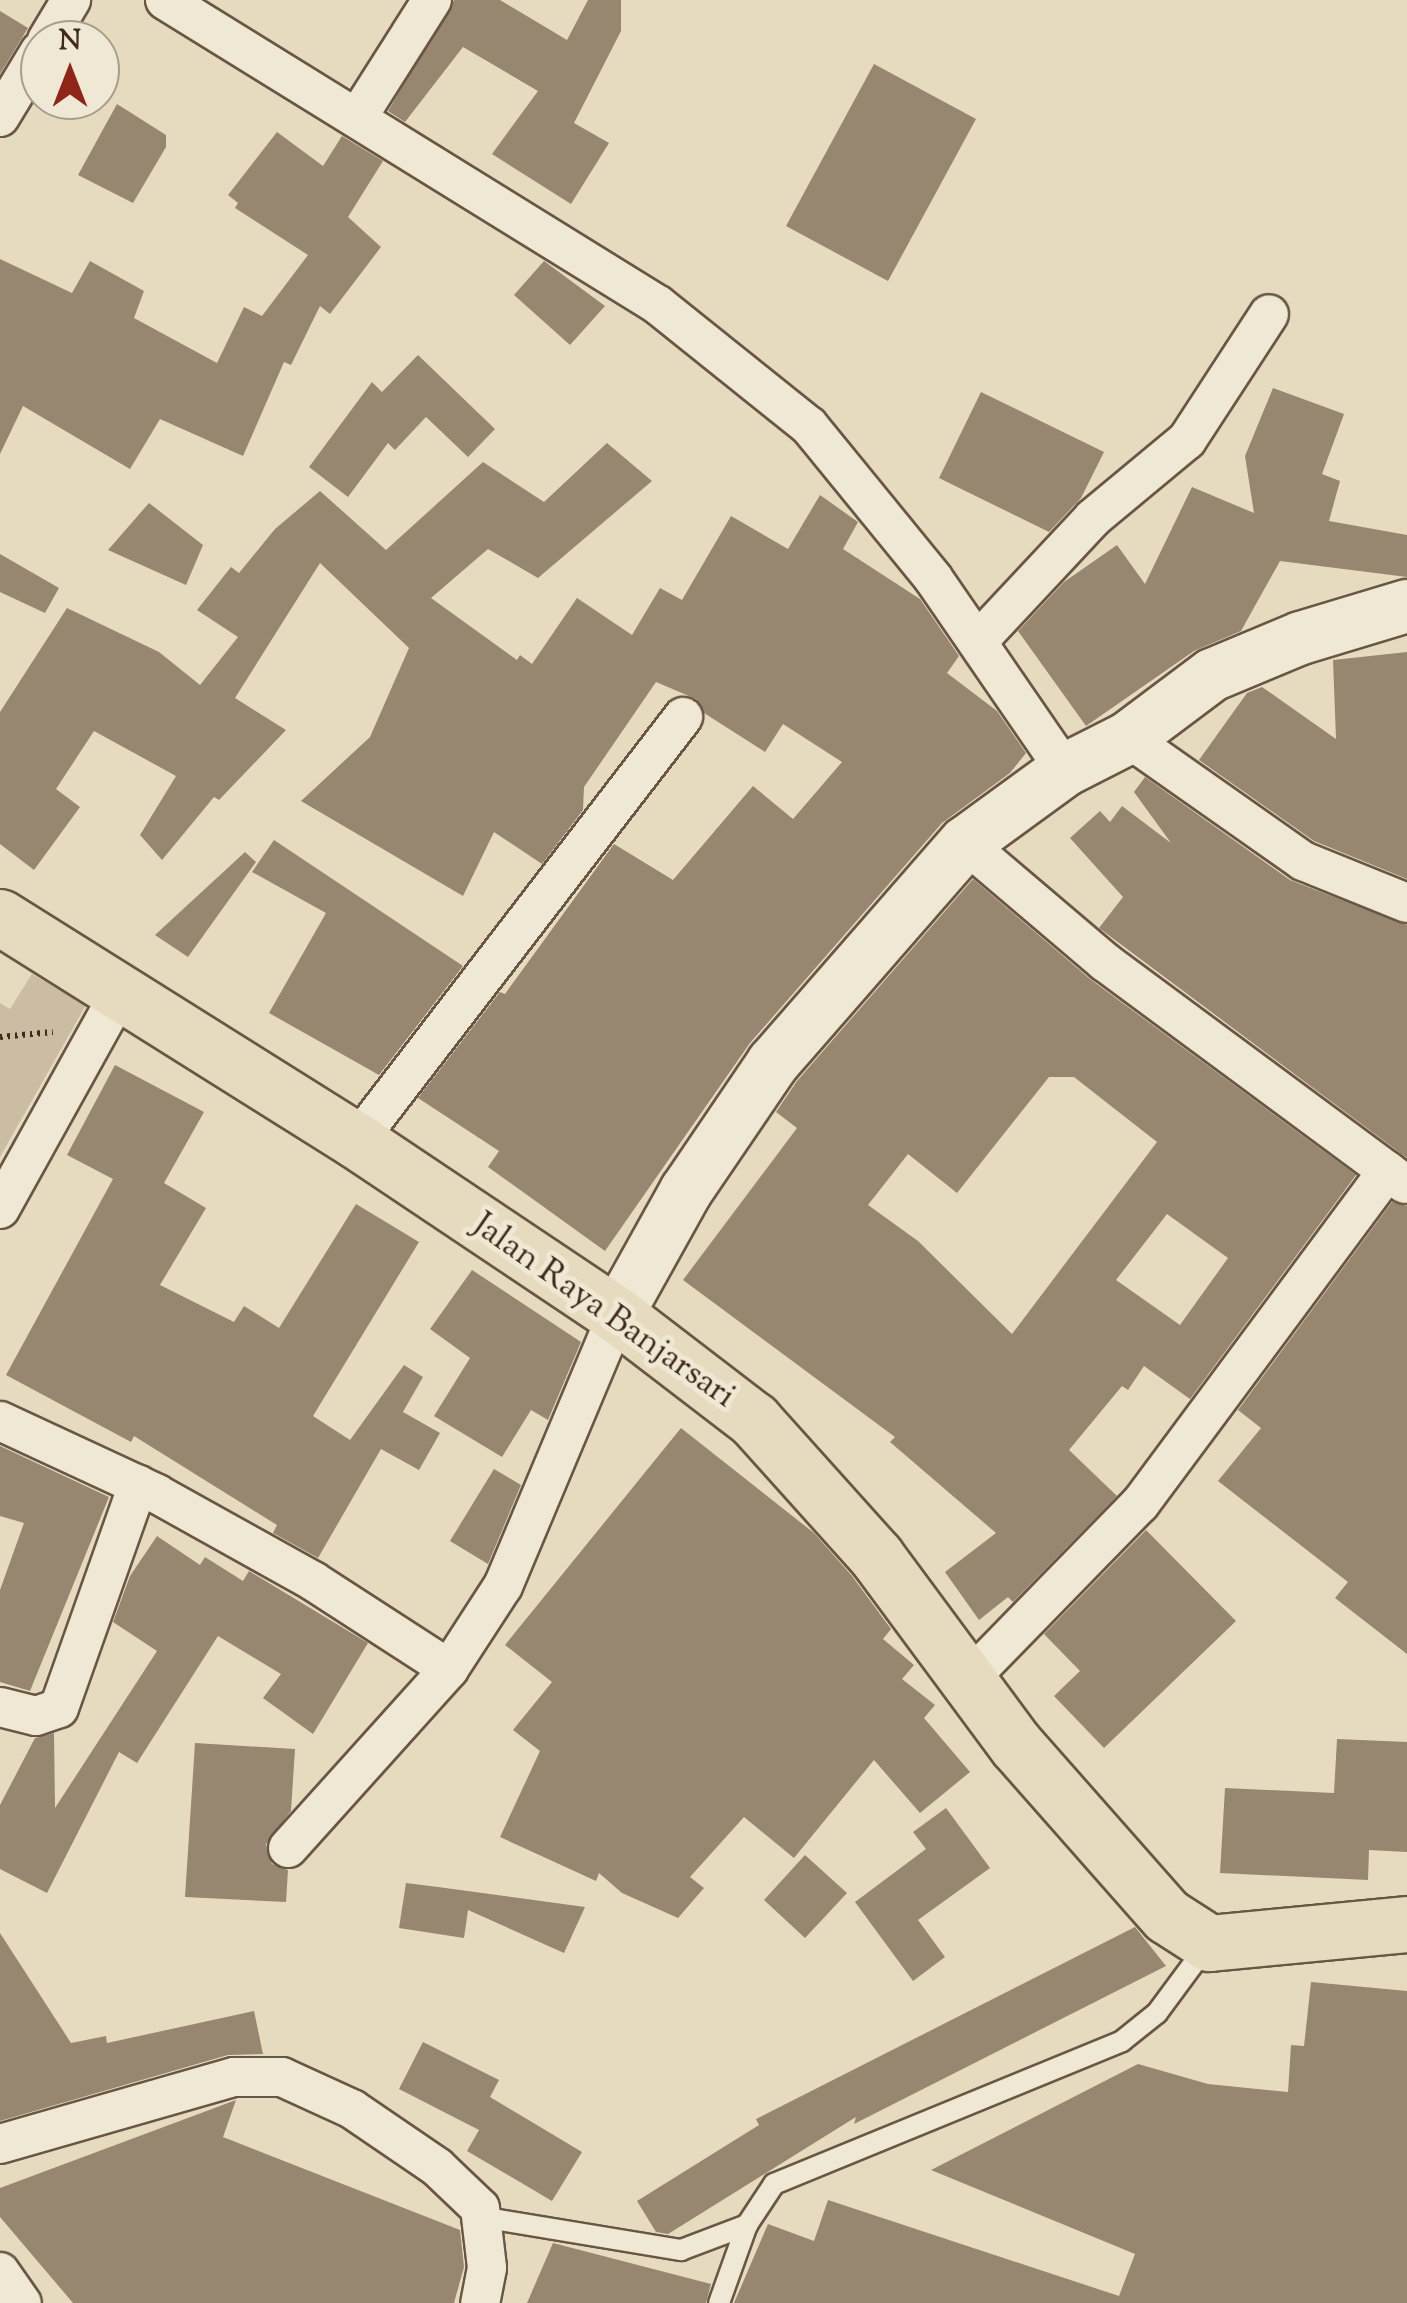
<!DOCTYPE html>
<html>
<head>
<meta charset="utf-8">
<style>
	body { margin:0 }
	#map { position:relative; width:1407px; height:2303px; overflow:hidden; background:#e7dbbf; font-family:"Sorts Mill Goudy",serif }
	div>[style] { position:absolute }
	.green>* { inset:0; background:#cbbda3 }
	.building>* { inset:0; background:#978670 }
	.path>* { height:6px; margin-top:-3px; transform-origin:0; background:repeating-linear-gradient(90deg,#402a1b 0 2.5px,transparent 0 7.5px) }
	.roads { filter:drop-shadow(2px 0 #6a5644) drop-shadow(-2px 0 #6a5644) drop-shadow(0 2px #6a5644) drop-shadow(0 -2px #6a5644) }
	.lane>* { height:20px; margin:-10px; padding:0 10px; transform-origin:10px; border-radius:10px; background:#efe8d5 }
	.street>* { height:38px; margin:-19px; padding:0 19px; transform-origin:19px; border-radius:19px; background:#efe8d5 }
	.secondary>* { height:52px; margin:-26px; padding:0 26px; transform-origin:26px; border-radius:26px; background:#efe8d5 }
	.highway>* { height:55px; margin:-27.5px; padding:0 27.5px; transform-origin:27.5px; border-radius:27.5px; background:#e7dbbf }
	span { translate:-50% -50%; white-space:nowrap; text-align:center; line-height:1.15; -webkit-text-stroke:10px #efe8d5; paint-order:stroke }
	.street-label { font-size:35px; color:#402a1b }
	.north { position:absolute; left:20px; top:20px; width:100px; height:100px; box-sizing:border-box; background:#efe8d5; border:2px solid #a99c8b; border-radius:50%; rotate:0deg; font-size:28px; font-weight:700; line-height:40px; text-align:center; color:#402a1b }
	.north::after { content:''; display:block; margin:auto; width:35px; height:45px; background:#8f2418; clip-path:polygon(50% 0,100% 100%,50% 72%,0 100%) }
</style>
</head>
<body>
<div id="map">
	<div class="green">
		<div style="clip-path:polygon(32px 974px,86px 1005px,0 1157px,0 1003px,10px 1009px)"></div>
	</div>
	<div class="building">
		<div style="clip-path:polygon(454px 0,500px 0,567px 40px,588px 0,621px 0,621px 31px,574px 123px,609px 143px,571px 204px,492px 154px,538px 91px,463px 47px,405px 122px,388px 111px)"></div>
		<div style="clip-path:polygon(0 11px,28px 28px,0 74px)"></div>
		<div style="clip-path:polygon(874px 64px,976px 119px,888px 281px,786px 226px)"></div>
		<div style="clip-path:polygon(117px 104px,166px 135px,166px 147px,133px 203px,78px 175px)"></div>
		<div style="clip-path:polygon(277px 132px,323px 166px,342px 136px,383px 161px,348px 217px,381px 247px,330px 314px,320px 306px,291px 365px,284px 362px,243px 456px,160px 419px,130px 469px,23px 406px,0 454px,0 259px,72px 293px,90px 261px,144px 291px,134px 318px,217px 363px,244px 307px,262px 316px,308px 255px,235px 208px,238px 203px,228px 195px)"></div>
		<div style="clip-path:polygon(544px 261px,605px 306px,570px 345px,514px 295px)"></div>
		<div style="clip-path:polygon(418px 355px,495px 429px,468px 457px,426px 417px,395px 450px,388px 443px,348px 497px,309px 467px,372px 382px,382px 392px)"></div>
		<div style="clip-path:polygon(1273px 388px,1344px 414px,1322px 474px,1340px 481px,1329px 521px,1407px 535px,1407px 577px,1280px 561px,1241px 631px,1194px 651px,1086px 726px,1018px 631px,1064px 582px,1117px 545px,1145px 584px,1192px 487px,1254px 513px,1245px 456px)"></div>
		<div style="clip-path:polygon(981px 392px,1104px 452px,1081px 498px,1049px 532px,939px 478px)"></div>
		<div style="clip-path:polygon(607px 443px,652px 481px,538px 578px,488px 549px,431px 598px,517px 660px,520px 655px,532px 664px,577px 598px,632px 635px,660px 588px,682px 600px,731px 516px,788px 549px,820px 495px,858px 522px,843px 549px,920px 599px,959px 656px,947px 673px,997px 711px,1026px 753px,1010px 773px,942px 823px,750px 1043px,605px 1251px,488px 1167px,499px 1151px,418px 1098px,500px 992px,505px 994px,614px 844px,673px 880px,753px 786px,793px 819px,842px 762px,783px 724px,765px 752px,704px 713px,696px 699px,656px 682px,584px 787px,583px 810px,542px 864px,494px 832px,463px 896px,301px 801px,370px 737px,409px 648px,320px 563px,235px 698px,286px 730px,219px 800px,214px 797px,162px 860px,140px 835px,176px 776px,94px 731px,56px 789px,80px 807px,34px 870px,0 844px,0 712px,67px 608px,159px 652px,200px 685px,238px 637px,197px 610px,231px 567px,239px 573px,275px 529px,320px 491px,386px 550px,483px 462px,544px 502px)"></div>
		<div style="clip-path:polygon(149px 503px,203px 545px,186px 585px,108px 550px)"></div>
		<div style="clip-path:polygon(0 554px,59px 588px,45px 613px,0 592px)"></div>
		<div style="clip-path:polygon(1407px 652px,1407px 879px,1314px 841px,1199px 760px,1247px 693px,1262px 687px,1336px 739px,1333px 660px)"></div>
		<div style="clip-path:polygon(1145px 777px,1290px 880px,1407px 925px,1407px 1158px,1099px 928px,1123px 897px,1070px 838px,1100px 811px,1110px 822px,1122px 806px,1171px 843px,1134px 792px)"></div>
		<div style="clip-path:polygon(274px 840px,463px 966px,379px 1075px,269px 1013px,326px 913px,252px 872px)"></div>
		<div style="clip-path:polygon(245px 852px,256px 862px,188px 957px,155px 935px)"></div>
		<div style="clip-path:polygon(evenodd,973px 879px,1090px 979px,1356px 1175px,1190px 1399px,1144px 1366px,1128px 1390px,1122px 1386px,1069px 1450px,1117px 1496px,1013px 1602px,1008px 1597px,979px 1620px,945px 1572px,996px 1533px,890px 1442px,895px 1437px,683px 1280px,797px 1128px,776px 1112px,797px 1081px,973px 879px,1049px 1077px,1074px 1077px,1157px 1142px,1012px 1334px,918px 1241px,868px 1205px,908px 1154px,957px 1193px,1049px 1077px,973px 879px,1167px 1214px,1228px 1258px,1180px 1325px,1116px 1280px,1167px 1214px)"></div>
		<div style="clip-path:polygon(115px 1065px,204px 1112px,164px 1183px,206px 1208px,160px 1285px,234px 1322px,244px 1306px,279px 1328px,356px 1204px,419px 1242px,313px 1416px,350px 1440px,404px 1365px,423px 1377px,400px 1417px,403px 1412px,440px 1433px,419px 1470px,381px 1449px,318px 1558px,273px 1533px,277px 1525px,134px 1436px,131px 1442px,6px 1375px,113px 1179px,67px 1155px)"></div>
		<div style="clip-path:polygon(1392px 1202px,1407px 1206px,1407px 1654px,1335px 1598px,1348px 1582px,1218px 1481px,1261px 1428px,1238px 1410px)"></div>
		<div style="clip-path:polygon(472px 1270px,581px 1342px,548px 1420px,531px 1410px,502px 1457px,434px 1416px,470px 1358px,430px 1329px)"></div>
		<div style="clip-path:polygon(681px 1428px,814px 1533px,852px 1576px,891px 1629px,883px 1639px,914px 1665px,902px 1679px,935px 1705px,924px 1718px,970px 1772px,920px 1813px,874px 1760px,794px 1858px,744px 1817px,690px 1877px,704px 1888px,678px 1918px,622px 1893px,599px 1873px,596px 1881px,500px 1837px,540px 1751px,513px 1730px,552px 1682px,505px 1645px)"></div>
		<div style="clip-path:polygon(0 1446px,109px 1497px,30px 1691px,0 1682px,0 1590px,24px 1523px,0 1516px)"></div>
		<div style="clip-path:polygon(494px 1469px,521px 1485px,488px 1564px,450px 1541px)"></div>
		<div style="clip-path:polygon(1146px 1530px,1236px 1621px,1104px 1748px,1054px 1696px,1080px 1671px,1044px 1634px)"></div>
		<div style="clip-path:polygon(157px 1536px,200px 1565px,205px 1557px,243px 1581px,249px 1571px,368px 1643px,313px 1734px,263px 1698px,281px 1674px,218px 1636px,137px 1763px,119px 1752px,47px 1893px,0 1869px,0 1805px,35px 1738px,54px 1733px,55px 1808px,157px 1651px,113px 1622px,130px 1576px)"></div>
		<div style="clip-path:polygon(1337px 1739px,1407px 1742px,1407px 1852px,1369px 1850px,1368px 1880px,1220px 1873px,1225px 1788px,1334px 1793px)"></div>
		<div style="clip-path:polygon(195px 1743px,295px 1749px,291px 1811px,266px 1844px,272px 1864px,288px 1870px,286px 1902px,185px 1897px)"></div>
		<div style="clip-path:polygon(946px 1808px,990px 1868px,918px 1920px,945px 1957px,913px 1981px,855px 1902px,926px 1849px,913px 1832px)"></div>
		<div style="clip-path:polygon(805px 1855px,847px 1893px,805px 1938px,764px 1900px)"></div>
		<div style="clip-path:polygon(406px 1883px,438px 1887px,585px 1907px,564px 1953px,468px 1910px,464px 1938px,399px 1928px)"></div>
		<div style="clip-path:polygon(1135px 1927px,1166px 1966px,854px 2124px,856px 2117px,668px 2234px,656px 2232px,637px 2201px,759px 2125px,756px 2119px)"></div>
		<div style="clip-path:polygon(0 1933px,71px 2043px,106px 2036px,107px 2043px,254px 2011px,263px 2054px,228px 2055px,0 2121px)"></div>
		<div style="clip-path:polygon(1311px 1982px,1407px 1991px,1407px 2303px,734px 2303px,768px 2224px,814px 2241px,828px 2200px,1119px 2296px,1135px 2254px,931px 2170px,1138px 2064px,1208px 2084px,1288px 2092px,1291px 2045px,1304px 2046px)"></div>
		<div style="clip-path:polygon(423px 2042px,499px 2080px,490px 2097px,582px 2152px,552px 2201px,467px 2151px,479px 2130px,399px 2089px)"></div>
		<div style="clip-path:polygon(236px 2100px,223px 2137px,460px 2230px,464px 2267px,454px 2303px,73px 2303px,0 2217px,0 2188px)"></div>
		<div style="clip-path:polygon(553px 2243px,711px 2284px,706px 2303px,527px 2303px)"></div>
	</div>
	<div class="path">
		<div style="left:0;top:1037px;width:53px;rotate:-5.4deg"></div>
	</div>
	<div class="roads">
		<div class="lane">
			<div style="left:481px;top:2217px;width:203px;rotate:9.4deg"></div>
			<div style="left:681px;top:2250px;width:71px;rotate:-20.7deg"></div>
			<div style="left:719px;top:2303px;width:83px;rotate:-70.3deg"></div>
			<div style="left:747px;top:2225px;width:49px;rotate:-56.6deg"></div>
			<div style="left:774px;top:2184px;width:376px;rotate:-22.3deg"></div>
			<div style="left:1122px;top:2041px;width:45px;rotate:-38.7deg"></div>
			<div style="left:1157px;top:2013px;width:86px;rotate:-53.5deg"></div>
		</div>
		<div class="street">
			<div style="left:165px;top:0;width:580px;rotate:31.74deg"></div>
			<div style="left:658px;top:305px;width:193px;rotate:38.7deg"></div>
			<div style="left:809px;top:426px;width:196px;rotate:50.8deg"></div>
			<div style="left:933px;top:578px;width:233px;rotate:55.5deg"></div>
			<div style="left:47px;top:40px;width:47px;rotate:-59deg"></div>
			<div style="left:359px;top:115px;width:136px;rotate:-57.6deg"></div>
			<div style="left:0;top:117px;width:77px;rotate:-58.8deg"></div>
			<div style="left:979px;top:640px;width:167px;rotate:-46.9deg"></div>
			<div style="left:1093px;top:518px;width:122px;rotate:-39.7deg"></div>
			<div style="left:1187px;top:440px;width:150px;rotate:-56.9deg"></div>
			<div style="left:1128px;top:738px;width:214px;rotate:35.1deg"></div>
			<div style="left:1303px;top:861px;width:112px;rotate:22deg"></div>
			<div style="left:965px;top:843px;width:184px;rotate:40.4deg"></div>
			<div style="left:1105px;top:962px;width:373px;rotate:36.5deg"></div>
			<div style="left:357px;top:1141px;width:535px;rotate:-52.44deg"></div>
			<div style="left:0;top:1209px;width:249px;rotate:-61deg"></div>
			<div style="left:0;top:1421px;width:173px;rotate:24.9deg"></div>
			<div style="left:157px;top:1494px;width:179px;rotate:29.1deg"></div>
			<div style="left:313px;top:1581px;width:162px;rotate:32.9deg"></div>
			<div style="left:968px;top:1680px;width:246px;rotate:-45.7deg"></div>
			<div style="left:1140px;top:1504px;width:415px;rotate:-53.4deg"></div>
			<div style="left:0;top:1707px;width:37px;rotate:14deg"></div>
			<div style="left:36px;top:1716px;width:24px;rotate:-19deg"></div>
			<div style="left:59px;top:1708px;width:237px;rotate:-70.5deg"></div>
			<div style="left:288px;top:1848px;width:241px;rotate:-48deg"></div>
			<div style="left:449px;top:1669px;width:99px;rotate:-57deg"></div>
			<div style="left:503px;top:1586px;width:294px;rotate:-67.2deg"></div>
			<div style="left:0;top:2144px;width:243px;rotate:-16deg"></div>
			<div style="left:234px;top:2077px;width:48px"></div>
			<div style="left:282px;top:2077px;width:77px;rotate:24.6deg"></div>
			<div style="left:352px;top:2109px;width:103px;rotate:34.3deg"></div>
			<div style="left:437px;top:2167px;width:59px;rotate:43.6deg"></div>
			<div style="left:480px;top:2208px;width:60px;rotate:83.3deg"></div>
			<div style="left:487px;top:2268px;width:36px;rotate:101deg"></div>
			<div style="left:0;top:2272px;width:38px;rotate:55deg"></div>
		</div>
		<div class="secondary">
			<div style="left:617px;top:1315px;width:142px;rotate:-60.9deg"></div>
			<div style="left:686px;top:1191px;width:155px;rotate:-55.8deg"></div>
			<div style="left:773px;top:1063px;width:292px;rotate:-48.9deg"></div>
			<div style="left:965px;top:843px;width:124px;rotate:-36.1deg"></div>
			<div style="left:1065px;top:770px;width:71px;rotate:-26.9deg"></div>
			<div style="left:1128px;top:738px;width:105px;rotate:-36.9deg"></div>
			<div style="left:1212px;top:675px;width:96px;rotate:-22.6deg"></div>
			<div style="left:1301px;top:638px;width:111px;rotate:-16.8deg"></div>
		</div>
		<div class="highway">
			<div style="left:0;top:917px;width:421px;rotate:32.1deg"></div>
			<div style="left:357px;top:1141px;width:313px;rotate:33.8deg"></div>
			<div style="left:617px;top:1315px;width:173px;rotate:37.5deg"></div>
			<div style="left:754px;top:1420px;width:183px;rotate:48.1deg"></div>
			<div style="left:876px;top:1556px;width:235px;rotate:53.5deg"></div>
			<div style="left:1016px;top:1745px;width:228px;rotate:48.6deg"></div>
			<div style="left:1167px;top:1916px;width:50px;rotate:32.7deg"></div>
			<div style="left:1209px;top:1943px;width:199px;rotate:-5.5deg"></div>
		</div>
	</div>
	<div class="street-label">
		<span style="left:603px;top:1312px;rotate:35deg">Jalan Raya Banjarsari</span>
	</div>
	<div class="north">N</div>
</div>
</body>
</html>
